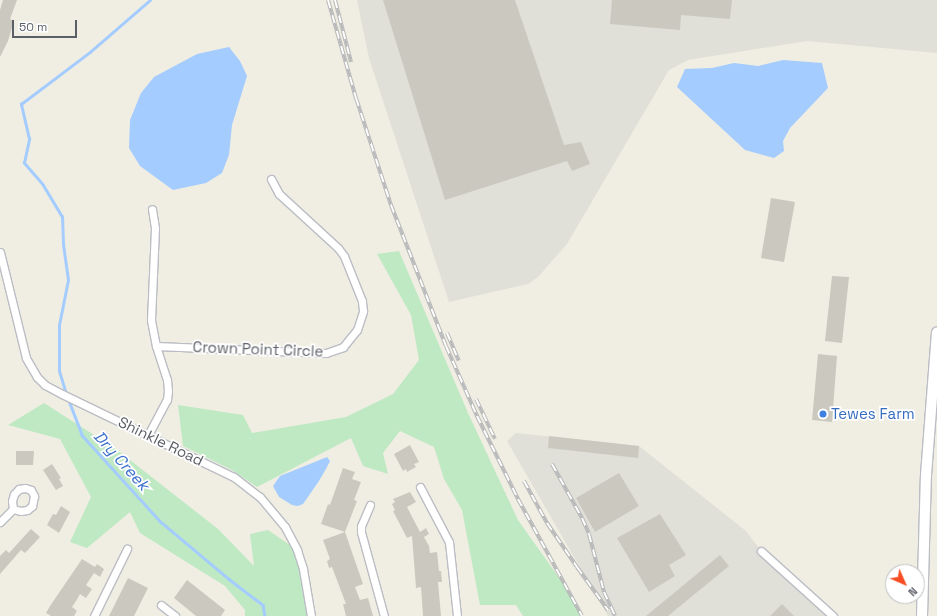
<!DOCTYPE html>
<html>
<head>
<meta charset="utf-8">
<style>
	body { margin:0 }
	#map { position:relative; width:937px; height:616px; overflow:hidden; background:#f0eee3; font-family:"Space Grotesk",sans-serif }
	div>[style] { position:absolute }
	.industrial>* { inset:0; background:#e0e0d8 }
	.green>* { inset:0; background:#bee9c3 }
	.water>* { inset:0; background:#a4ccff }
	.stream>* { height:2.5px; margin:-1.25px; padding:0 1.25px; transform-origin:1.25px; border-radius:1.25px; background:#a4ccff }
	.building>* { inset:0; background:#cbc8c0 }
	.roads { filter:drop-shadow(1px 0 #bbbdc4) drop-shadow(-1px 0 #bbbdc4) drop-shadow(0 1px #bbbdc4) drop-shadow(0 -1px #bbbdc4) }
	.minor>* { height:7px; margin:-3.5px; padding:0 3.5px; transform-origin:3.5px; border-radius:3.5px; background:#fff }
	.secondary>* { height:10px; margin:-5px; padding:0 5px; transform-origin:5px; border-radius:5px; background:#fff }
	.rail>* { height:4px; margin-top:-2px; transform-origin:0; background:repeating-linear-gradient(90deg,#fff 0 8px,#b7b8b9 0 16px); box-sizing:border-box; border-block:1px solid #b7b8b9 }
	.dots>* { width:11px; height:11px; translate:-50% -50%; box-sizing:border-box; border:2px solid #fff; border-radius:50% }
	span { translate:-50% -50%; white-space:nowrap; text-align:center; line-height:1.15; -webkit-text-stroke:3.5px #fff; paint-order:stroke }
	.street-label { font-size:15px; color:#5b5f66 }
	.shop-label { font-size:15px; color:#366cbe }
	.left { translate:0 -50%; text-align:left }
	.water-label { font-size:16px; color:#3c70cd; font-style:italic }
	.north { position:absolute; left:885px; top:564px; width:40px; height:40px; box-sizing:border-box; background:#fff; border:1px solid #bdbfc2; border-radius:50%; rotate:135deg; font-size:11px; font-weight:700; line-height:16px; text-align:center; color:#5b5f66 }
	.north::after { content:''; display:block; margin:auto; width:14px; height:18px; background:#f74d22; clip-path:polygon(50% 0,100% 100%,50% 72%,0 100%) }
	.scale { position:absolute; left:12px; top:20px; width:65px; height:18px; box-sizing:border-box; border:2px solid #5b5f66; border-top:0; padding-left:5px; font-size:12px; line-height:14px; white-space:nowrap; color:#5b5f66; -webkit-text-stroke:3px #fff; paint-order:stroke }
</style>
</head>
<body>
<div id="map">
	<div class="industrial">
		<div style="clip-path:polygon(357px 0,937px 0,937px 53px,807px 41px,688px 60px,669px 70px,567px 244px,538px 277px,528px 284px,449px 302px,369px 58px)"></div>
		<div style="clip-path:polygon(516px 433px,639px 446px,746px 531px,761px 551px,833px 616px,608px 616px,507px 441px)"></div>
	</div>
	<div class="green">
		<div style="clip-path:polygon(399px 251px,468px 413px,518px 520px,567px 589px,582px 616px,523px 616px,516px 605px,480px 605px,462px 510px,444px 479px,434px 447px,400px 431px,383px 453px,388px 474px,363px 466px,351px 438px,257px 487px,232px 470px,183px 446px,178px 405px,243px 415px,252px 433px,346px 417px,393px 394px,419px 360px,411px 315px,377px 254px)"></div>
		<div style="clip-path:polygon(44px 403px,116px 449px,218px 529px,254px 566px,250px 534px,268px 530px,297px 550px,311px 616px,245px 616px,245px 610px,225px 586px,140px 533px,130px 512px,87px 548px,70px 542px,91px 497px,60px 439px,8px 425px)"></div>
	</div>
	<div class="water">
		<div style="clip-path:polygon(229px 47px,240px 61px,247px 76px,232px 125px,229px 155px,222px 173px,206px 183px,173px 190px,140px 166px,129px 148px,130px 120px,141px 93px,154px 77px,197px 54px)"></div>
		<div style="clip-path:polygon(783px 60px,822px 63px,828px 88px,790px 128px,783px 141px,784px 151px,774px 158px,745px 150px,677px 87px,685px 69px,712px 68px,734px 63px,758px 66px)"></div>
		<div style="clip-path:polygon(327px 457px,330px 461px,327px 467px,319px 481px,303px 504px,298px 506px,292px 505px,279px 497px,273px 486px,280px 476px)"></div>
	</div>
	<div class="stream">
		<div style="left:66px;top:394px;width:24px;rotate:-107deg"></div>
		<div style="left:59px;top:371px;width:46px;rotate:-90deg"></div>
		<div style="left:59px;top:325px;width:46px;rotate:-78.7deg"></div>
		<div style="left:68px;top:280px;width:36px;rotate:-98deg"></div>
		<div style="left:63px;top:244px;width:27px;rotate:-92deg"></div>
		<div style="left:62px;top:217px;width:37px;rotate:-121deg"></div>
		<div style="left:43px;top:185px;width:29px;rotate:-131deg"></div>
		<div style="left:24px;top:163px;width:25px;rotate:-78deg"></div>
		<div style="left:29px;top:139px;width:36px;rotate:-103deg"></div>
		<div style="left:21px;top:104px;width:86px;rotate:-37deg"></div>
		<div style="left:90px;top:52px;width:79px;rotate:-40.9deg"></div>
		<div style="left:68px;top:398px;width:40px;rotate:69deg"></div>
		<div style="left:82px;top:435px;width:118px;rotate:47.8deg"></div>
		<div style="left:161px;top:522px;width:89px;rotate:40deg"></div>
		<div style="left:229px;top:579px;width:43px;rotate:37.4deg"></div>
		<div style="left:263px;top:605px;width:11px;rotate:80deg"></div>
	</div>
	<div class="building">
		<div style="clip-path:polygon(3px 0,17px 0,10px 19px,14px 21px,8px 41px,0 57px,0 10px)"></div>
		<div style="clip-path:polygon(383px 0,515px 0,564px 145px,581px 142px,590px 164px,572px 171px,567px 161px,445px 200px)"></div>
		<div style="clip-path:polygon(612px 0,732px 0,730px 19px,681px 15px,680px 30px,610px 24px)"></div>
		<div style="clip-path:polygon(771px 198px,795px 202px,784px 262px,761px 258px)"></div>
		<div style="clip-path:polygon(832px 276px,849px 277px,842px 343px,825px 341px)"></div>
		<div style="clip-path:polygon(818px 354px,837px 356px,832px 422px,812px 420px)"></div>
		<div style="clip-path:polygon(549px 436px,639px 446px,638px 458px,548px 448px)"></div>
		<div style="clip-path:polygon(410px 445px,419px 462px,414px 464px,416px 467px,407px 472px,406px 469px,403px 471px,394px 454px)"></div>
		<div style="clip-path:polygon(16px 451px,34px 451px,33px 465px,16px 465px)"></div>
		<div style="clip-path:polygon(52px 464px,61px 478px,59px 479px,63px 486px,56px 490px,43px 470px)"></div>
		<div style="clip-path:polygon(343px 468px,355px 472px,352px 479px,361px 482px,354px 500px,357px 501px,345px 532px,363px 584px,355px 587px,360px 600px,368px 598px,373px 616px,346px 616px,343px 604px,346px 604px,332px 567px,329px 568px,327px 561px,330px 559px,323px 540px,345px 532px,321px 524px,328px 504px,330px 505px)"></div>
		<div style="clip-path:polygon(619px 473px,639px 506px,595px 532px,576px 498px)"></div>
		<div style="clip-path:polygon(410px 492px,416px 502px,407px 507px,420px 532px,426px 528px,429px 534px,424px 537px,429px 546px,430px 553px,437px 552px,439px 571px,441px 571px,442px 582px,438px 582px,441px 616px,423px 616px,421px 587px,416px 588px,412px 536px,407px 538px,393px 511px,395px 510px,392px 504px,395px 502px,393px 499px)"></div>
		<div style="clip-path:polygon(61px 506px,70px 512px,59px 533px,47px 525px,53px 514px,56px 515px)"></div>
		<div style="clip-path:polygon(660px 514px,686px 555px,669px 565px,675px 576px,649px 592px,617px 538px)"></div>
		<div style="clip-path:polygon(31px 529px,40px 537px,25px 553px,21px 550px,0 574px,0 556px,6px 550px,9px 553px)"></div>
		<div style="clip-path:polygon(720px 555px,729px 566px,668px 616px,646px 616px)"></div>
		<div style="clip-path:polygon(82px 559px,95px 567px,97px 564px,104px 569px,100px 577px,94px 573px,86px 585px,92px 589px,86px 598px,80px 594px,76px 601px,72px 607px,77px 611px,74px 616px,51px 616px,46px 613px,50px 606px)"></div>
		<div style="clip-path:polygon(128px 578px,148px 588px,134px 616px,109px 616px)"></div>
		<div style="clip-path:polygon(187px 580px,225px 610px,221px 616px,196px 616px,174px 598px)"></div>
		<div style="clip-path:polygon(782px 604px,794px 616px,770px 616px)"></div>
	</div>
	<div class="roads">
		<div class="minor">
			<div style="left:0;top:252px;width:109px;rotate:76.2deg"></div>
			<div style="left:26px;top:358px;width:22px;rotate:60deg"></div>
			<div style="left:37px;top:377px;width:11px;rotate:45deg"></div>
			<div style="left:45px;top:385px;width:19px;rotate:28deg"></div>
			<div style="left:62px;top:394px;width:191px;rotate:25.8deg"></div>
			<div style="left:234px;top:477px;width:33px;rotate:38deg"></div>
			<div style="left:260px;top:497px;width:39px;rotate:50deg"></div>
			<div style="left:285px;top:527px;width:26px;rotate:62deg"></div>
			<div style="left:297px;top:550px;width:20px;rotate:72deg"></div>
			<div style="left:303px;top:569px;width:48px;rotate:80.3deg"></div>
			<div style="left:156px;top:346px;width:170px;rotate:2.4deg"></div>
			<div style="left:326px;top:353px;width:18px;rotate:-19deg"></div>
			<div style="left:343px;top:347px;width:22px;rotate:-51deg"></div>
			<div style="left:357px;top:330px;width:20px;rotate:-72deg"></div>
			<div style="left:363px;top:311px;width:10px;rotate:-96deg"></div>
			<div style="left:362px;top:301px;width:48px;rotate:-111.8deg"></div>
			<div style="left:344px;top:256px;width:10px;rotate:-127deg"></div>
			<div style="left:338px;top:248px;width:80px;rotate:-137.5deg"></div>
			<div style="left:279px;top:194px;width:17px;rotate:-118deg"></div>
			<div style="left:148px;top:435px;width:40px;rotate:-62deg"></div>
			<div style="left:167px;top:400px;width:9px;rotate:-84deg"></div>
			<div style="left:168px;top:391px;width:11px;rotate:-95deg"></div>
			<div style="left:167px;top:380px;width:36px;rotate:-108deg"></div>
			<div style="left:156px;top:346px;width:26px;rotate:-101deg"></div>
			<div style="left:151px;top:320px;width:92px;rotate:-87.5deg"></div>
			<div style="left:155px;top:228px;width:19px;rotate:-99deg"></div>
			<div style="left:420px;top:487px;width:62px;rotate:62.2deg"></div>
			<div style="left:449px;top:542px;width:74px;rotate:83.8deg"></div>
			<div style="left:25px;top:488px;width:6px;rotate:18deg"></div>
			<div style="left:31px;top:490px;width:7px;rotate:63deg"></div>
			<div style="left:34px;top:496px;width:10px;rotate:101deg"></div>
			<div style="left:32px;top:506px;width:6px;rotate:141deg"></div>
			<div style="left:27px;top:510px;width:6px;rotate:171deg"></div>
			<div style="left:21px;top:511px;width:8px;rotate:-166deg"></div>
			<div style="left:13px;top:509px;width:8px;rotate:-97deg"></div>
			<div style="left:12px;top:501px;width:7px;rotate:-74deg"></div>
			<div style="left:14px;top:494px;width:7px;rotate:-45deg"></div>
			<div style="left:19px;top:489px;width:6px;rotate:-9deg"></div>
			<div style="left:370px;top:505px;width:23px;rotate:113deg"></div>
			<div style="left:361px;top:526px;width:6px;rotate:90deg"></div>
			<div style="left:361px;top:532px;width:87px;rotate:74.7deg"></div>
			<div style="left:0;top:522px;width:18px;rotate:-45deg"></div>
			<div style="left:761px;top:551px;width:97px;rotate:42.1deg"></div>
			<div style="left:161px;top:605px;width:18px;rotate:38deg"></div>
			<div style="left:94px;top:616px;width:75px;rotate:-63.8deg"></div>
		</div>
		<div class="secondary">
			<div style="left:922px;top:616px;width:141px;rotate:-88.4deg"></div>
			<div style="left:926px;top:475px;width:143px;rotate:-85.6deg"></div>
		</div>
	</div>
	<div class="rail">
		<div style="left:328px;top:0;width:102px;rotate:74.1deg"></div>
		<div style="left:356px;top:98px;width:113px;rotate:71.9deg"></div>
		<div style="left:391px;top:205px;width:151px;rotate:68.7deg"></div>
		<div style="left:446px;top:346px;width:77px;rotate:66.1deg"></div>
		<div style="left:477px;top:416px;width:93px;rotate:63.7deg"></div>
		<div style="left:518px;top:499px;width:133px;rotate:61.3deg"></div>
		<div style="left:335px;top:0;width:64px;rotate:75.5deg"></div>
		<div style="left:447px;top:333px;width:30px;rotate:67deg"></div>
		<div style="left:476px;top:399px;width:44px;rotate:64.6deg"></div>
		<div style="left:552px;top:464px;width:62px;rotate:60.9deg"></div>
		<div style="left:582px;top:518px;width:17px;rotate:66deg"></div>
		<div style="left:589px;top:534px;width:60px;rotate:75.5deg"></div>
		<div style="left:604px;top:592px;width:26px;rotate:65deg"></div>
		<div style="left:524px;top:481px;width:48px;rotate:61.3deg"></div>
		<div style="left:547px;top:523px;width:53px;rotate:55.7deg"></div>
		<div style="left:577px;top:567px;width:53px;rotate:54.2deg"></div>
	</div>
	<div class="dots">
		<div style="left:823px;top:414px;background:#3f7fe0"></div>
	</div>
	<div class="street-label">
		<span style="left:258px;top:349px;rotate:2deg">Crown Point Circle</span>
		<span style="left:161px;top:441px;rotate:26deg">Shinkle Road</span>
	</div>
	<div class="shop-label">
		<span class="left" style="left:831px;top:414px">Tewes Farm</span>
	</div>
	<div class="water-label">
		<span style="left:121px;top:461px;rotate:48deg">Dry Creek</span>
	</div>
	<div class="north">N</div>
	<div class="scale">50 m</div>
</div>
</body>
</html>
